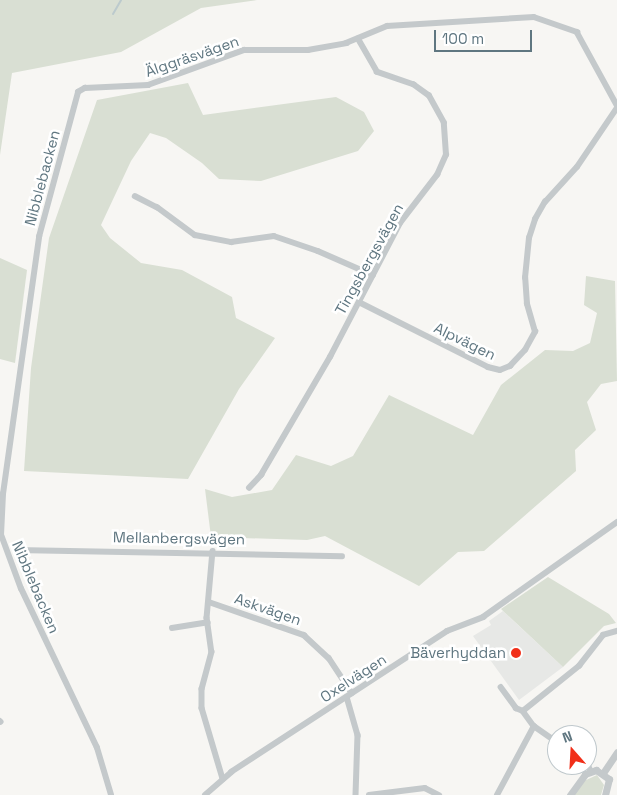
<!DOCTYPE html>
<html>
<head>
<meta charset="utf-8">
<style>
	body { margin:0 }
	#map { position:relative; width:617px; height:795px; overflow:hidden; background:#f7f6f3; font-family:"Space Grotesk",sans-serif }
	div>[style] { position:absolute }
	.built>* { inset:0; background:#e7e8e6 }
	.green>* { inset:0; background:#d9dfd3 }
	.stream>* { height:2px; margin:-1px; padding:0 1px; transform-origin:1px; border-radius:1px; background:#bccacd }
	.minor>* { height:5.5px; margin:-2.75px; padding:0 2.75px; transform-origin:2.75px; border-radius:2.75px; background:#c4c9cb }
	.tertiary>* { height:7px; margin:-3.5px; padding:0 3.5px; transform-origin:3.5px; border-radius:3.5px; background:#c4c9cb }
	.dots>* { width:14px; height:14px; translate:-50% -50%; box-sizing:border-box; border:2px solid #fff; border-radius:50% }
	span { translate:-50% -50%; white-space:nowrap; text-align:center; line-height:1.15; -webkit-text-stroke:5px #fff; paint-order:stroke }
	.street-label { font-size:15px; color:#5f7680 }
	.poi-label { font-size:15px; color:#5f7680 }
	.right { translate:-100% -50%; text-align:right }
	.north { position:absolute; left:547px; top:725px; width:50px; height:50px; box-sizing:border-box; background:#fff; border:1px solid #bfc8cc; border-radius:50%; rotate:341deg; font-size:14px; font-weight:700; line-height:20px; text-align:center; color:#5f7680 }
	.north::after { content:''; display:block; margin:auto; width:18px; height:22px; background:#f12f19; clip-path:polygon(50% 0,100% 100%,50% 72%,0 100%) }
	.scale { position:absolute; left:434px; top:30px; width:98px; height:22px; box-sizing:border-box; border:2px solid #5f7680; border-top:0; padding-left:6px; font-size:15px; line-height:18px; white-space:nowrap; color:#5f7680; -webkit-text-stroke:4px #fff; paint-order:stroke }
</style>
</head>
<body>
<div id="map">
	<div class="built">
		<div style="clip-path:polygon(503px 611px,563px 667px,519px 700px,473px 636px,491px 625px,489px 621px)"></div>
	</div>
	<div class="green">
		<div style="clip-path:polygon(0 0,257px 0,201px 8px,121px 52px,12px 73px,0 155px)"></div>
		<div style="clip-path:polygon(188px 83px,203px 115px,336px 97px,364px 112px,374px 131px,358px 151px,261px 181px,219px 179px,202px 163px,166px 138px,150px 133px,131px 161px,101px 225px,110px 238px,141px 263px,182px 270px,232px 297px,236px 318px,275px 338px,239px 389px,188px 479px,24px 471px,31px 368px,49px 238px,97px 100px)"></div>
		<div style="clip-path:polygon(0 258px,27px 270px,15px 363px,0 359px)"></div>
		<div style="clip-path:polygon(586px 276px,615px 281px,617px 381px,601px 384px,587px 402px,596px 430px,575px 450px,576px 471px,484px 551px,458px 552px,419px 586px,325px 536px,307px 540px,211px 537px,205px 489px,232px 497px,272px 490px,296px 455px,331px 466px,353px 456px,389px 395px,473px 435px,501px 385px,545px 350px,573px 351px,590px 343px,597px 313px,584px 305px)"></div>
		<div style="clip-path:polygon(548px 577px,609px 614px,616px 623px,604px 626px,563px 667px,501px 609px)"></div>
		<div style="clip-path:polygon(597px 775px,604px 785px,601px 795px,573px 795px,584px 781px)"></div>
	</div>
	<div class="stream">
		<div style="left:113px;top:14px;width:16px;rotate:-60deg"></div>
	</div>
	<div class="minor">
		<div style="left:135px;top:196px;width:25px;rotate:27deg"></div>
		<div style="left:157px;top:207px;width:47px;rotate:36.4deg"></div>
		<div style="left:195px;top:235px;width:37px;rotate:11deg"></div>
		<div style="left:231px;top:242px;width:43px;rotate:-7.9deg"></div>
		<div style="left:274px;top:236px;width:46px;rotate:18.8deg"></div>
		<div style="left:318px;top:251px;width:60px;rotate:23.6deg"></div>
		<div style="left:359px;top:302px;width:144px;rotate:26.7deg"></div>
		<div style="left:488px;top:367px;width:12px;rotate:14deg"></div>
		<div style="left:500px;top:370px;width:11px;rotate:-22deg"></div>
		<div style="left:510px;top:366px;width:22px;rotate:-47deg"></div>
		<div style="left:525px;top:350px;width:21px;rotate:-61deg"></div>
		<div style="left:535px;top:332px;width:29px;rotate:-106deg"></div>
		<div style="left:527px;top:304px;width:26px;rotate:-94deg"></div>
		<div style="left:525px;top:278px;width:40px;rotate:-84.3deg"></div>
		<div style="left:529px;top:238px;width:20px;rotate:-72deg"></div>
		<div style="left:535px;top:219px;width:20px;rotate:-60deg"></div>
		<div style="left:545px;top:202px;width:47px;rotate:-47.6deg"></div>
		<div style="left:577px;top:167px;width:71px;rotate:-55.9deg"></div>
		<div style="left:249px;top:488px;width:18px;rotate:-47deg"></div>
		<div style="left:261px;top:475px;width:137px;rotate:-59.7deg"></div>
		<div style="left:330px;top:357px;width:151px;rotate:-62.4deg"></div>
		<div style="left:400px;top:223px;width:61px;rotate:-52.4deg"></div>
		<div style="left:437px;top:175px;width:22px;rotate:-66deg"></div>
		<div style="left:446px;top:155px;width:32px;rotate:-94deg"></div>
		<div style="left:444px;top:123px;width:31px;rotate:-119deg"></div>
		<div style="left:429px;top:96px;width:19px;rotate:-144deg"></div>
		<div style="left:414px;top:85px;width:39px;rotate:-161deg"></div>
		<div style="left:377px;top:72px;width:38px;rotate:-120deg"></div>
		<div style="left:16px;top:550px;width:326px;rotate:1.1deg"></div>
		<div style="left:213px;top:551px;width:67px;rotate:95.1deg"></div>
		<div style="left:207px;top:618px;width:34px;rotate:82deg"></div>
		<div style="left:212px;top:652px;width:38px;rotate:105deg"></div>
		<div style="left:202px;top:689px;width:19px;rotate:90deg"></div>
		<div style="left:202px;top:708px;width:74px;rotate:73.5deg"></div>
		<div style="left:209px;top:602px;width:101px;rotate:19.2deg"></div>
		<div style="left:304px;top:635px;width:34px;rotate:43deg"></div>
		<div style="left:329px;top:658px;width:42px;rotate:56.7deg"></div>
		<div style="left:172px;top:628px;width:36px;rotate:-9deg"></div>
		<div style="left:501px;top:687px;width:26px;rotate:54deg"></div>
		<div style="left:516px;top:708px;width:8px;rotate:23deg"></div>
		<div style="left:347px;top:697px;width:40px;rotate:74deg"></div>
		<div style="left:358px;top:735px;width:60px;rotate:91.9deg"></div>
		<div style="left:523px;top:711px;width:72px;rotate:-38.8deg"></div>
		<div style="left:579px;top:666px;width:39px;rotate:-52deg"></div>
		<div style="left:603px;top:635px;width:15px;rotate:-16deg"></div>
		<div style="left:523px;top:711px;width:19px;rotate:54deg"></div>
		<div style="left:534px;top:726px;width:28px;rotate:35deg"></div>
		<div style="left:0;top:721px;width:1px;rotate:45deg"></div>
		<div style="left:587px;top:763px;width:9px;rotate:63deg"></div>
		<div style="left:111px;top:795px;width:49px;rotate:-106.6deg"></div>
		<div style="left:97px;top:748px;width:176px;rotate:-115.5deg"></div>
		<div style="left:21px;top:589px;width:58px;rotate:-110.3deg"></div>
		<div style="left:1px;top:535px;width:41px;rotate:-87.2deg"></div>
		<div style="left:3px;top:494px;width:260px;rotate:-82deg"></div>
		<div style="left:39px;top:237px;width:150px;rotate:-74.9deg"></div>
		<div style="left:78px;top:92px;width:8px;rotate:-30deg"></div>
		<div style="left:85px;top:88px;width:63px;rotate:-2.7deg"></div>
		<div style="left:148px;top:85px;width:102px;rotate:-20deg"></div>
		<div style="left:244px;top:50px;width:64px"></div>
		<div style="left:308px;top:50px;width:39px;rotate:-10deg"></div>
		<div style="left:346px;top:43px;width:44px;rotate:-22.5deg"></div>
		<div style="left:387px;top:26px;width:147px;rotate:-3.5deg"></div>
		<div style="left:534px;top:17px;width:46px;rotate:19.2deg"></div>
		<div style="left:577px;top:32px;width:83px;rotate:61.3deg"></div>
		<div style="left:205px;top:795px;width:35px;rotate:-41deg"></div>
		<div style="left:231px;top:772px;width:258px;rotate:-33.1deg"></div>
		<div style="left:447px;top:631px;width:39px;rotate:-21deg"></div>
		<div style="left:483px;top:617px;width:164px;rotate:-35.3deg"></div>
		<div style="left:369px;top:795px;width:56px;rotate:-7.1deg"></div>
		<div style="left:425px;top:788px;width:16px;rotate:27deg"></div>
		<div style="left:497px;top:795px;width:78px;rotate:-61.8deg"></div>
	</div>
	<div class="tertiary">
		<div style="left:603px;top:773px;width:25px;rotate:-56deg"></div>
		<div style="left:570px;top:795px;width:26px;rotate:-54deg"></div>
		<div style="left:585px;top:774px;width:12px;rotate:-20deg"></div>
		<div style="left:596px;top:770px;width:16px;rotate:35deg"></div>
		<div style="left:609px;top:779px;width:16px;rotate:104deg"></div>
	</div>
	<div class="dots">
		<div style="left:516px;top:653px;background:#f12f19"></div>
	</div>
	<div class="street-label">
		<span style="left:192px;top:56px;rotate:-19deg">Älggräsvägen</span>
		<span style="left:42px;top:178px;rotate:-75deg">Nibblebacken</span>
		<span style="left:369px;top:259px;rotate:-61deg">Tingsbergsvägen</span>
		<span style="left:465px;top:341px;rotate:26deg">Alpvägen</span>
		<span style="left:179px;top:538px;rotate:1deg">Mellanbergsvägen</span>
		<span style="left:36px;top:587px;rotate:67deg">Nibblebacken</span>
		<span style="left:268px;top:609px;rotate:19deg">Askvägen</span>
		<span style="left:353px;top:678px;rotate:-33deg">Oxelvägen</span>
	</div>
	<div class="poi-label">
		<span class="right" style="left:506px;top:653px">Bäverhyddan</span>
	</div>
	<div class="north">N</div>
	<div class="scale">100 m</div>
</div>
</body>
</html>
